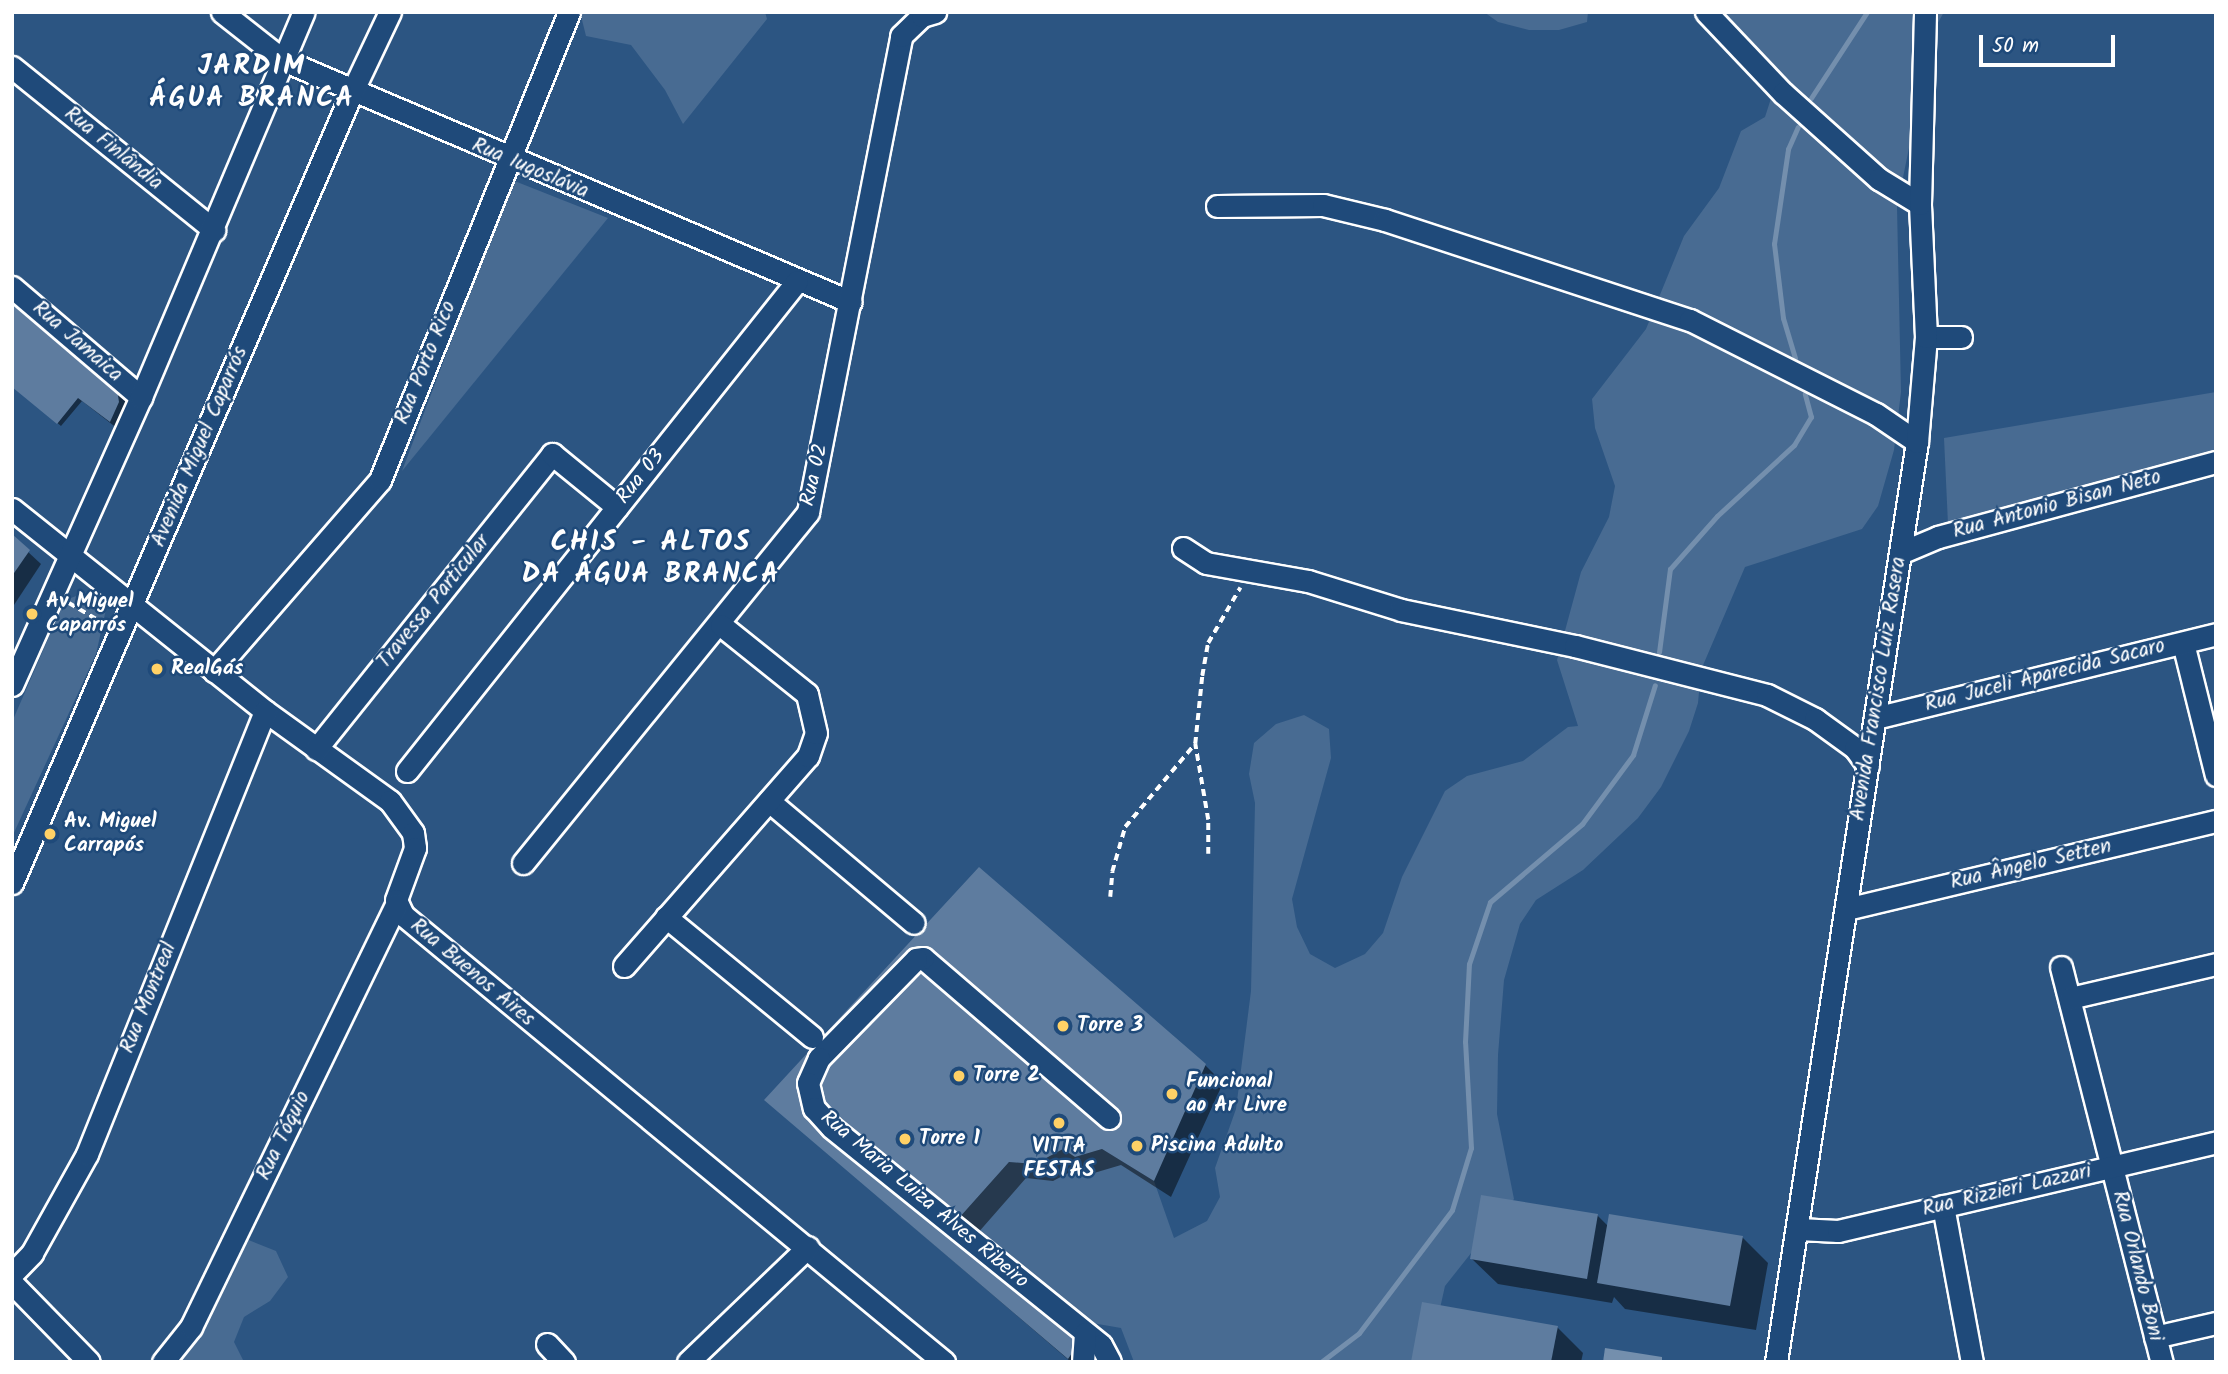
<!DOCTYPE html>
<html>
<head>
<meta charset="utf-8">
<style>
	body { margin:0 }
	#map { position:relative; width:2228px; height:1374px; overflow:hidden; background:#2c5582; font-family:Kalam,sans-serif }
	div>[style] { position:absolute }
	.green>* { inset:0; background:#486b92 }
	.water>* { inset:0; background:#748fad }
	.shadow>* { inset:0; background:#0007 }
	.stream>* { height:5px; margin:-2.5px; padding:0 2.5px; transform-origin:2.5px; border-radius:2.5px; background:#748fad }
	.building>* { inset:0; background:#5e7c9f }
	.path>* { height:3.5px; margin-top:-1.75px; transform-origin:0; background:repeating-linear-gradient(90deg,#fff 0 7px,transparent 0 12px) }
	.roads { filter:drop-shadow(2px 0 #fff) drop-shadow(-2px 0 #fff) drop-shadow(0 2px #fff) drop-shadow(0 -2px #fff) }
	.minor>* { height:21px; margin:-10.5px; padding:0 10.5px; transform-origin:10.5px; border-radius:10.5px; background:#1f4a7a }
	.dots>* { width:19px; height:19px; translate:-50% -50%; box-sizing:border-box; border:4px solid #1f4a7a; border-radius:50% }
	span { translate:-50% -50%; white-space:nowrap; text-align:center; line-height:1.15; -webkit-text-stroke:5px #1f4a7a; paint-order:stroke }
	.street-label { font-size:21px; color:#fff }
	.poi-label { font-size:21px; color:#fff; font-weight:700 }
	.left { translate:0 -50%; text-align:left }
	.district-label { font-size:28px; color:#fff; font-weight:700; letter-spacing:2px }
	.frame { position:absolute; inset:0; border:14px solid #fff; pointer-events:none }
	.scale { position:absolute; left:1979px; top:35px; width:136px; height:32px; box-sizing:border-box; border:4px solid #fff; border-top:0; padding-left:9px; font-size:21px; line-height:24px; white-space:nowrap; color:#fff; -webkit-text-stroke:5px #1f4a7a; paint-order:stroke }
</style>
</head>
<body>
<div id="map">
	<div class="green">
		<div style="clip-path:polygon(580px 12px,765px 12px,767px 19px,683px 124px,665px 90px,631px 45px,586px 36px)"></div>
		<div style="clip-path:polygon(1484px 12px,1588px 12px,1587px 22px,1559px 30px,1529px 30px,1498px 22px)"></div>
		<div style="clip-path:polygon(1710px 12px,1944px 12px,1916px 62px,1909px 148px,1897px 207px,1901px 392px,1894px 450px,1878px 506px,1862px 529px,1745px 567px,1701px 670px,1698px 703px,1689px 731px,1661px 787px,1638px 818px,1583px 870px,1536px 900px,1520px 924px,1504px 980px,1498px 1055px,1497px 1114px,1514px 1199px,1445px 1286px,1428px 1362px,1134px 1362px,1121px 1328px,1092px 1323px,959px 1218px,1009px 1162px,1035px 1164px,1063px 1149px,1075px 1157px,1102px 1149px,1154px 1181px,1174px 1238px,1207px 1221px,1220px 1197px,1215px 1168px,1236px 1109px,1251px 991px,1255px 803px,1249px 774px,1254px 743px,1276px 724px,1304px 715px,1329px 729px,1331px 758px,1292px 899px,1297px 927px,1310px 954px,1335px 968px,1365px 954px,1383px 933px,1402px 877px,1445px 791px,1467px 776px,1523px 761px,1568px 727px,1578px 726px,1557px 660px,1581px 572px,1609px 517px,1615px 486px,1595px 428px,1592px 399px,1646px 329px,1684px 236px,1719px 188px,1741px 131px,1765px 117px,1774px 89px)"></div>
		<div style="clip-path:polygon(512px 180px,608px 218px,402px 471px)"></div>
		<div style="clip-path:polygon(2216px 392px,2216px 451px,1948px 524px,1944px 438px)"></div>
		<div style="clip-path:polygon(96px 589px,109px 596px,96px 654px,12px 837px,12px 722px,65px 600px)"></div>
		<div style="clip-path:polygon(236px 1235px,276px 1251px,288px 1277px,270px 1301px,244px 1317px,234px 1342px,244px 1362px,149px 1362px,214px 1294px)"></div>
	</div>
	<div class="water">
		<div style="clip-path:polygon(1605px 1348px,1662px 1357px,1662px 1362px,1603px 1362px)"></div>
	</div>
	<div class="shadow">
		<div style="clip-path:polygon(110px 380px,125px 399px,126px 411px,118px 429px,82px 401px,61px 426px,12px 386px)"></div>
		<div style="clip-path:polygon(12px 537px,41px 564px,12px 608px)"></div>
		<div style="clip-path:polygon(1205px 1065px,1223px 1083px,1171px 1197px,1121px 1165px,1094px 1173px,1082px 1166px,1053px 1181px,1026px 1178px,977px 1234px,1108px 1342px,1095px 1362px,1071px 1362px,766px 1100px)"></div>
		<div style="clip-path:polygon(1597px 1215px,1609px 1227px,1742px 1237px,1768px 1263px,1756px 1330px,1625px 1309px,1614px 1297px,1612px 1303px,1498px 1284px,1472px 1259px)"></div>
		<div style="clip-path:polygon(1557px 1327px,1583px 1353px,1581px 1362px,1412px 1362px)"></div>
	</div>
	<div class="stream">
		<div style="left:1811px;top:98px;width:103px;rotate:-56.9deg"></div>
		<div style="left:1795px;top:358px;width:42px;rotate:-106.7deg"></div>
		<div style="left:1783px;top:318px;width:75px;rotate:-96.9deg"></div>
		<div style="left:1774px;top:244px;width:96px;rotate:-81.6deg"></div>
		<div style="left:1788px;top:149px;width:24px;rotate:-66deg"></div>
		<div style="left:1659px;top:652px;width:84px;rotate:-82.5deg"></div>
		<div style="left:1670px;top:569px;width:71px;rotate:-48.4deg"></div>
		<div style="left:1717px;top:516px;width:105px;rotate:-42.7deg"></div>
		<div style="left:1794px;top:445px;width:33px;rotate:-59deg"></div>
		<div style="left:1811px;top:417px;width:24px;rotate:-105deg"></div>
		<div style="left:1321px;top:1362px;width:48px;rotate:-37.3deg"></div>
		<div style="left:1359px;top:1333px;width:154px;rotate:-52.9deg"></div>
		<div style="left:1452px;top:1210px;width:65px;rotate:-73deg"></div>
		<div style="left:1471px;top:1148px;width:106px;rotate:-93.2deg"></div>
		<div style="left:1465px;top:1042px;width:78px;rotate:-87.1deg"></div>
		<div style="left:1469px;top:964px;width:65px;rotate:-71.3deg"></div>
		<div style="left:1490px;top:902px;width:121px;rotate:-40.3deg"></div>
		<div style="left:1582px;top:824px;width:86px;rotate:-53.5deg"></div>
		<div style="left:1633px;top:755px;width:73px;rotate:-72.6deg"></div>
	</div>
	<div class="building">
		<div style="clip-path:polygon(12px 296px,117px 389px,119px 402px,110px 422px,78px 398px,57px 424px,12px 387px)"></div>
		<div style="clip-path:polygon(12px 534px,30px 550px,12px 576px)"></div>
		<div style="clip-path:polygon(979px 867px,1206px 1064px,1154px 1181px,1102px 1149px,1075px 1157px,1063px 1149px,1035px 1164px,1009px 1162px,959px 1218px,1092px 1323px,1068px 1359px,764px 1100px)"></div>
		<div style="clip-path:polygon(1481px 1195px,1598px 1214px,1587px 1279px,1470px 1259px)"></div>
		<div style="clip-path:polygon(1609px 1214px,1743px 1236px,1730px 1306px,1597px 1283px)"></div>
		<div style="clip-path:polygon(1422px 1302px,1558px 1326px,1551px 1362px,1411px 1362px)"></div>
	</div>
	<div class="path">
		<div style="left:69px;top:603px;width:42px;rotate:30.3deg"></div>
		<div style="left:1208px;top:854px;width:34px;rotate:-90deg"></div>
		<div style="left:1208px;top:820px;width:77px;rotate:-99.7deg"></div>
		<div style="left:1195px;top:744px;width:68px;rotate:-84.1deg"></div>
		<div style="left:1202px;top:676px;width:34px;rotate:-80deg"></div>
		<div style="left:1208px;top:643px;width:64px;rotate:-59.8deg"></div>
		<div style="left:1110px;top:897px;width:25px;rotate:-85deg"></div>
		<div style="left:1112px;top:872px;width:47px;rotate:-73.9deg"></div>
		<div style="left:1125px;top:827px;width:109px;rotate:-49.9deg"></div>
	</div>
	<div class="roads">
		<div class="minor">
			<div style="left:222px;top:12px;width:78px;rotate:38.2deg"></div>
			<div style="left:283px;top:60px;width:617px;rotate:23.08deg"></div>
			<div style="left:1706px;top:12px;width:112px;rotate:46.5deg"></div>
			<div style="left:1783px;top:93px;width:129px;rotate:41.9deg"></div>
			<div style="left:1879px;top:179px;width:48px;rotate:31.4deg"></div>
			<div style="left:12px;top:67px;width:260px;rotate:38.9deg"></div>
			<div style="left:1217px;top:206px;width:106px;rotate:-0.5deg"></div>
			<div style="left:1323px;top:205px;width:64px;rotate:13.6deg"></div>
			<div style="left:1385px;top:220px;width:321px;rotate:18.2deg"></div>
			<div style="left:1690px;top:320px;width:208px;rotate:26.8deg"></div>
			<div style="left:1876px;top:414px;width:50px;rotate:34.3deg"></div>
			<div style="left:12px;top:287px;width:170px;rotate:40.5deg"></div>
			<div style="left:1926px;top:337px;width:35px"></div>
			<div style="left:12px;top:509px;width:324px;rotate:38.6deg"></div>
			<div style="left:265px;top:711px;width:154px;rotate:35.8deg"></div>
			<div style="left:390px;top:801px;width:39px;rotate:54deg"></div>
			<div style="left:413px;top:833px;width:15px;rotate:82deg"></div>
			<div style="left:415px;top:848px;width:55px;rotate:110.1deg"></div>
			<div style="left:396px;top:900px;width:17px;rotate:65deg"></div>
			<div style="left:403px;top:915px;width:702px;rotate:39.57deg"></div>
			<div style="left:1183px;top:548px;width:27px;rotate:33deg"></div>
			<div style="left:1206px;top:563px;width:104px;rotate:10deg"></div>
			<div style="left:1308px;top:581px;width:97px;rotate:17.3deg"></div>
			<div style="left:1401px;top:610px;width:178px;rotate:11.7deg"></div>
			<div style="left:1575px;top:646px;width:198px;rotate:14.3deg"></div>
			<div style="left:1767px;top:695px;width:54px;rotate:26.6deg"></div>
			<div style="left:1815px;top:719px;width:49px;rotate:35.9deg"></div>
			<div style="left:1855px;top:748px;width:22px;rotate:54deg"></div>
			<div style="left:1900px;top:553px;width:41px;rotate:-22.8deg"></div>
			<div style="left:1938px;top:537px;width:288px;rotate:-15.1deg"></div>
			<div style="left:2183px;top:643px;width:136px;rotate:76deg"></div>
			<div style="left:214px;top:671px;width:253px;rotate:-49deg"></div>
			<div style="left:380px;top:480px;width:505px;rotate:-68.01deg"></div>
			<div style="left:12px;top:685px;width:316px;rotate:-65.9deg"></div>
			<div style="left:141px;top:397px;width:418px;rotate:-67.1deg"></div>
			<div style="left:1875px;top:718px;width:351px;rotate:-13.8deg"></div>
			<div style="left:316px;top:749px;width:378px;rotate:-51.3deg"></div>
			<div style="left:552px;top:454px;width:84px;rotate:39.2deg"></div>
			<div style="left:407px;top:771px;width:626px;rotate:-51.48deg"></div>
			<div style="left:769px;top:801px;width:189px;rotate:40.1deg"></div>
			<div style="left:523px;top:863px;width:452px;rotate:-50.9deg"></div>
			<div style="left:808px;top:512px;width:485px;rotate:-78.9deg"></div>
			<div style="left:901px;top:36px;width:29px;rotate:-44deg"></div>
			<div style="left:922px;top:16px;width:14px;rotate:-17deg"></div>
			<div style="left:12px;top:883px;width:861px;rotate:-66.74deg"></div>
			<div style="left:352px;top:92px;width:89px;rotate:-64.6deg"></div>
			<div style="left:1846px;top:909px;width:380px;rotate:-13.4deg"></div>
			<div style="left:666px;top:917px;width:189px;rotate:39.4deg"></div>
			<div style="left:624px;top:966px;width:279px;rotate:-48.8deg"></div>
			<div style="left:808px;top:756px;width:24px;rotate:-71deg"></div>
			<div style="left:816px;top:733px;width:40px;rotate:-103deg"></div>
			<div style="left:807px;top:694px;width:110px;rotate:-141.3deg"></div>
			<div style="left:2061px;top:967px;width:408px;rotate:75.7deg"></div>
			<div style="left:2070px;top:998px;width:150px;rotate:-13.1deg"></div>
			<div style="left:1109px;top:1118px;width:245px;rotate:-139.3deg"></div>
			<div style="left:923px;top:958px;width:7px;rotate:172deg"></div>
			<div style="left:916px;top:959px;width:139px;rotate:134.4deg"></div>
			<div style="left:819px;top:1058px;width:27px;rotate:114deg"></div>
			<div style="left:808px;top:1083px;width:26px;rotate:77deg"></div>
			<div style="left:814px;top:1108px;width:25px;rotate:48deg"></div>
			<div style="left:831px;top:1127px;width:347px;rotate:38.9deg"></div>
			<div style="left:1101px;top:1345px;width:19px;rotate:62deg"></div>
			<div style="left:1943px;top:1206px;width:159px;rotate:79.5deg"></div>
			<div style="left:1798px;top:1229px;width:40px;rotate:2.9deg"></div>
			<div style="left:1838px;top:1231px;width:388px;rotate:-13.2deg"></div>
			<div style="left:12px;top:1274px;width:29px;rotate:-46deg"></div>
			<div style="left:32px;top:1253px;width:113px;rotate:-60.9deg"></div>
			<div style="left:87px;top:1154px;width:477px;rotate:-68.1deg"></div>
			<div style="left:12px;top:1283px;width:110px;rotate:45.7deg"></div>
			<div style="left:2155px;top:1337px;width:63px;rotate:-12.9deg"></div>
			<div style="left:547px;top:1344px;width:25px;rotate:47deg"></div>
			<div style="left:163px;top:1362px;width:45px;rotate:-51.3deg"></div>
			<div style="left:191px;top:1327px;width:470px;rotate:-64.1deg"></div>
			<div style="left:688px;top:1362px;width:166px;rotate:-43.8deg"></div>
			<div style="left:1083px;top:1362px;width:29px;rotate:-86deg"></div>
			<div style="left:1776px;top:1362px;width:931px;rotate:-81.29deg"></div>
			<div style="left:1917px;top:442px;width:105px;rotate:-85.1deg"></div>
			<div style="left:1926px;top:337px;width:133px;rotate:-92.6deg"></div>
			<div style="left:1920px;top:204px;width:192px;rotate:-88.5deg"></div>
		</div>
	</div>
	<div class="dots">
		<div style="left:32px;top:614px;background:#ffd166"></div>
		<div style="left:157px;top:669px;background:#ffd166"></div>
		<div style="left:50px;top:834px;background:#ffd166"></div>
		<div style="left:1063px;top:1026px;background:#ffd166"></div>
		<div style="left:959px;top:1076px;background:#ffd166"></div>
		<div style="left:1172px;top:1094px;background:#ffd166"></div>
		<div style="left:1059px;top:1123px;background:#ffd166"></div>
		<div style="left:905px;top:1139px;background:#ffd166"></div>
		<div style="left:1137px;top:1146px;background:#ffd166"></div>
	</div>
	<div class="street-label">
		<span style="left:113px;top:149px;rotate:39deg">Rua Finlândia</span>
		<span style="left:530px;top:169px;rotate:23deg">Rua Iugoslávia</span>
		<span style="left:77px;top:342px;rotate:41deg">Rua Jamaica</span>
		<span style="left:426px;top:363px;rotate:-68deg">Rua Porto Rico</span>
		<span style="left:200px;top:447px;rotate:-67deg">Avenida Miguel Caparrós</span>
		<span style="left:815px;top:475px;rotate:-77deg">Rua 02</span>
		<span style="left:641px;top:477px;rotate:-51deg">Rua 03</span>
		<span style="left:2057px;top:505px;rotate:-15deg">Rua Antonio Bisan Neto</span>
		<span style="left:434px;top:602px;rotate:-51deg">Travessa Particular</span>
		<span style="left:2045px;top:676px;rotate:-14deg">Rua Juceli Aparecida Sacaro</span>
		<span style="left:1879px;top:689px;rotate:-81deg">Avenida Francisco Luiz Rasera</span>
		<span style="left:2031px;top:865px;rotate:-13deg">Rua Ângelo Setten</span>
		<span style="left:472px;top:973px;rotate:40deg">Rua Buenos Aires</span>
		<span style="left:149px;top:998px;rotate:-68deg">Rua Montreal</span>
		<span style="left:284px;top:1136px;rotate:-64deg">Rua Tóquio</span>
		<span style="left:2007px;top:1191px;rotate:-13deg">Rua Rizzieri Lazzari</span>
		<span style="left:924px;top:1200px;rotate:40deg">Rua Maria Luiza Alves Ribeiro</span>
		<span style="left:2137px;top:1266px;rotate:76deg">Rua Orlando Boni</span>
	</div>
	<div class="poi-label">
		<span class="left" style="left:46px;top:614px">Av Miguel<br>Caparrós</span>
		<span class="left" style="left:171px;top:669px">RealGás</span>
		<span class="left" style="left:64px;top:834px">Av. Miguel<br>Carrapós</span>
		<span class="left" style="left:1077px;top:1026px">Torre 3</span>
		<span class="left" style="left:973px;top:1076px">Torre 2</span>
		<span class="left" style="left:1186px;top:1094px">Funcional<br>ao Ar Livre</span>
		<span class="left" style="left:919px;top:1139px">Torre 1</span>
		<span class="left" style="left:1151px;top:1146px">Piscina Adulto</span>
		<span style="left:1059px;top:1159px">VITTA<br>FESTAS</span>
	</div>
	<div class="district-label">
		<span style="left:252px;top:83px">JARDIM<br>ÁGUA BRANCA</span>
		<span style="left:651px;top:559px">CHIS - ALTOS<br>DA ÁGUA BRANCA</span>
	</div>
	<div class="frame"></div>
	<div class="scale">50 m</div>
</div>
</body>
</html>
